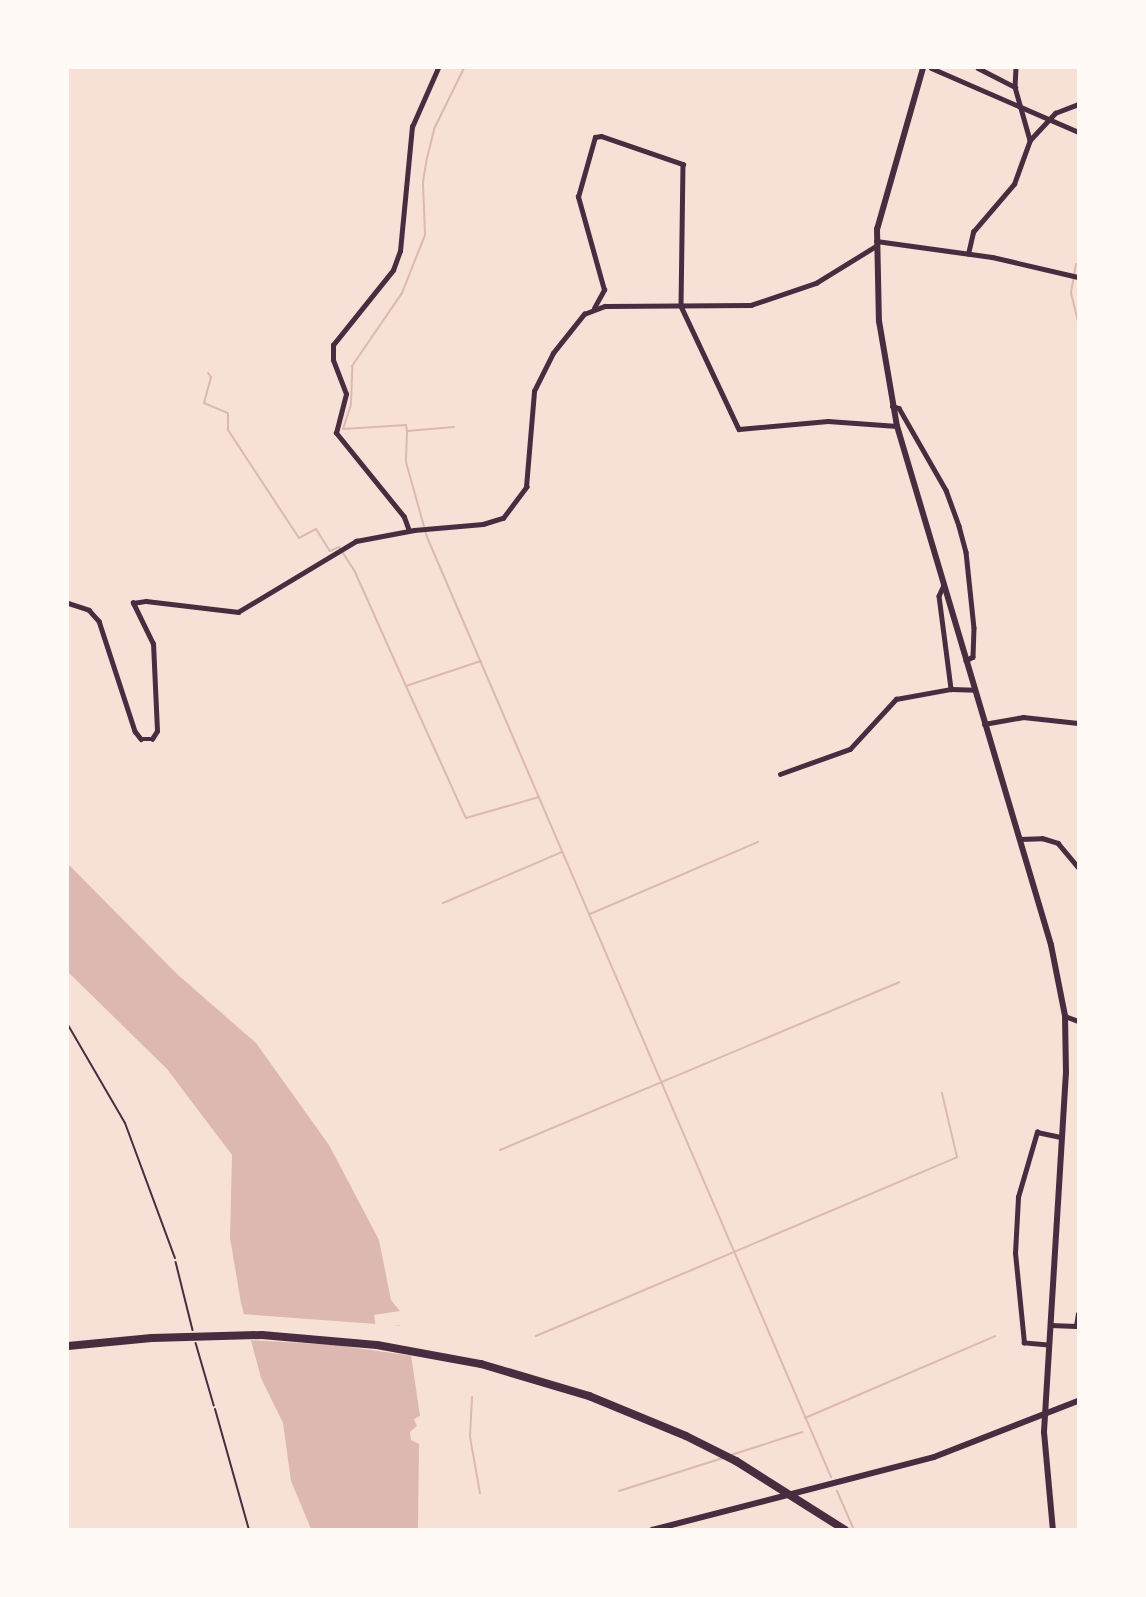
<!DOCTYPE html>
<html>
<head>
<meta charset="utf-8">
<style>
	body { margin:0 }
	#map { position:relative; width:1146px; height:1597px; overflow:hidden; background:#f7e1d7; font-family:Overpass,sans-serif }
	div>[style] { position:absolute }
	.water>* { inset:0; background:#dcb8b0 }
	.pier>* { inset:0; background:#f7e1d7 }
	.stream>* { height:2px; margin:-1px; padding:0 1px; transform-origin:1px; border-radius:1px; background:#dcb8b0 }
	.path>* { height:1.5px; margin:-0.75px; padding:0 0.75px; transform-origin:0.75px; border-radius:0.75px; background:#4a2c40 }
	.service>* { height:2px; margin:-1px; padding:0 1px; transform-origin:1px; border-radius:1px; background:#4a2c40 }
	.minor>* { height:4.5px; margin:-2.25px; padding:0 2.25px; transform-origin:2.25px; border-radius:2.25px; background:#4a2c40 }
	.tertiary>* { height:5px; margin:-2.5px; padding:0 2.5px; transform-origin:2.5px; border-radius:2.5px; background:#4a2c40 }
	.secondary>* { height:6px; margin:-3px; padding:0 3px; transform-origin:3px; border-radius:3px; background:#4a2c40 }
	.motorway>* { height:8px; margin:-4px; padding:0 4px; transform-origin:4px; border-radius:4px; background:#4a2c40 }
	span { translate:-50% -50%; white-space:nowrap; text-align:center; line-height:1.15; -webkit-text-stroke:5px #fffaf5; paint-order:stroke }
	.frame { position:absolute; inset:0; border:69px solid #fffaf5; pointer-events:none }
</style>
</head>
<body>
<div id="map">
	<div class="water">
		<div style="clip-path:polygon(68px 864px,177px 974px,256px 1043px,329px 1145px,379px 1240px,391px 1300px,400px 1311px,374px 1315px,376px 1328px,400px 1325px,401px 1331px,408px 1335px,420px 1416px,414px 1419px,417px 1426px,410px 1432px,411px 1440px,419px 1444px,418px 1529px,311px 1529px,291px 1481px,283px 1423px,261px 1378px,241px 1303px,230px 1238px,232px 1155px,167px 1069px,68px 972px)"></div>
	</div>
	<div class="pier">
		<div style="clip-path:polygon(241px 1314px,403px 1326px,404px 1332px,411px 1334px,413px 1356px,336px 1345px,248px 1340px)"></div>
	</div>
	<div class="stream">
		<div style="left:1076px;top:264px;width:29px;rotate:100deg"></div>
		<div style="left:1071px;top:293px;width:29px;rotate:76deg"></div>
		<div style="left:208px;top:373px;width:5px;rotate:53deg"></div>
		<div style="left:211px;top:377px;width:27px;rotate:105deg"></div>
		<div style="left:204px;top:403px;width:26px;rotate:23deg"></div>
		<div style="left:228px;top:413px;width:17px;rotate:90deg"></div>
		<div style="left:228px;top:430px;width:129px;rotate:56.7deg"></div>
		<div style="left:299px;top:538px;width:19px;rotate:-28deg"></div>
		<div style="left:316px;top:529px;width:26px;rotate:58deg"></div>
		<div style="left:330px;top:551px;width:10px;rotate:-24deg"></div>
		<div style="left:339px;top:547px;width:30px;rotate:57deg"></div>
		<div style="left:355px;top:572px;width:125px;rotate:65.9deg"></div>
		<div style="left:406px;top:686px;width:79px;rotate:-18.4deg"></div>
		<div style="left:454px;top:427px;width:47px;rotate:175.1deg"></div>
		<div style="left:407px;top:431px;width:31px;rotate:92deg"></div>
		<div style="left:406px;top:462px;width:78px;rotate:74.4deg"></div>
		<div style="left:427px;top:537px;width:1023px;rotate:66.74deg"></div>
		<div style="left:407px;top:431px;width:6px;rotate:-99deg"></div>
		<div style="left:406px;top:425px;width:63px;rotate:176.4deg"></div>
		<div style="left:343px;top:429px;width:26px;rotate:-72deg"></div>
		<div style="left:351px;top:404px;width:38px;rotate:-88deg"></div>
		<div style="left:352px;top:366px;width:88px;rotate:-55.6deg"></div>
		<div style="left:402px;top:293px;width:62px;rotate:-68.4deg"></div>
		<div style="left:425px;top:235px;width:53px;rotate:-92.2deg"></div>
		<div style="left:423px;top:182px;width:24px;rotate:-81deg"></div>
		<div style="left:427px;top:158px;width:30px;rotate:-76deg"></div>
		<div style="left:434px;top:129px;width:68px;rotate:-63.8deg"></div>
		<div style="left:406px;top:686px;width:145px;rotate:65.6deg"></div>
		<div style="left:466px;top:818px;width:76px;rotate:-16deg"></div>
		<div style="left:443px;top:903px;width:129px;rotate:-23.2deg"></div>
		<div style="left:590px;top:914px;width:183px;rotate:-23.2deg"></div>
		<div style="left:500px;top:1150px;width:433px;rotate:-22.8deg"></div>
		<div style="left:536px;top:1336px;width:457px;rotate:-23deg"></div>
		<div style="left:957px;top:1157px;width:66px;rotate:-103.2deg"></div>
		<div style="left:472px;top:1397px;width:40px;rotate:92.9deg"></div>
		<div style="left:470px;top:1437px;width:57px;rotate:79.9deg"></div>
		<div style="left:805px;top:1418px;width:207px;rotate:-23.3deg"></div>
		<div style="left:731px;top:1455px;width:75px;rotate:-17.9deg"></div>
		<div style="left:619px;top:1491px;width:109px;rotate:-17.6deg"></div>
		<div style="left:837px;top:1491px;width:43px;rotate:66.4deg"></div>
	</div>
	<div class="path">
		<div style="left:176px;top:1262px;width:70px;rotate:76deg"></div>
		<div style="left:196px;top:1343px;width:65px;rotate:73.8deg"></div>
	</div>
	<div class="service">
		<div style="left:68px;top:1025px;width:113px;rotate:59.8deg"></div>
		<div style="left:125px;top:1123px;width:144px;rotate:69.7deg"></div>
		<div style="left:215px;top:1409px;width:126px;rotate:74.3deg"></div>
	</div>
	<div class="minor">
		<div style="left:978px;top:68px;width:42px;rotate:27.2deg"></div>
		<div style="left:1016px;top:68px;width:19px;rotate:93deg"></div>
		<div style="left:1015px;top:87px;width:55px;rotate:74.2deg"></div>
		<div style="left:968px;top:254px;width:23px;rotate:-77deg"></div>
		<div style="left:973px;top:232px;width:63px;rotate:-49.5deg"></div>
		<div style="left:1014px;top:184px;width:47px;rotate:-70deg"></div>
		<div style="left:1030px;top:140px;width:37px;rotate:-47deg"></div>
		<div style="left:1055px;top:113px;width:25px;rotate:-21deg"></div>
		<div style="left:594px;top:308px;width:21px;rotate:-61deg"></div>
		<div style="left:604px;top:290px;width:97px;rotate:-105.6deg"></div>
		<div style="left:578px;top:197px;width:62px;rotate:-74.2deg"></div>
		<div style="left:595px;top:137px;width:6px;rotate:-9deg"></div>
		<div style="left:601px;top:136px;width:87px;rotate:18.9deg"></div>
		<div style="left:683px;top:164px;width:142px;rotate:90.8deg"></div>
		<div style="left:681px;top:306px;width:136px;rotate:64.8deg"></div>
		<div style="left:739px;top:429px;width:89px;rotate:-5.1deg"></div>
		<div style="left:828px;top:421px;width:69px;rotate:4.1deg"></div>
		<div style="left:892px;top:406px;width:7px;rotate:16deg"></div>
		<div style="left:899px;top:408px;width:95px;rotate:60.2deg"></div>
		<div style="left:946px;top:490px;width:38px;rotate:70deg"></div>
		<div style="left:959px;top:526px;width:27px;rotate:75deg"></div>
		<div style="left:966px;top:552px;width:76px;rotate:84deg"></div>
		<div style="left:974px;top:628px;width:29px;rotate:92deg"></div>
		<div style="left:973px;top:657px;width:8px;rotate:150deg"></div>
		<div style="left:409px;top:531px;width:15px;rotate:-110deg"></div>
		<div style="left:404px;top:517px;width:108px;rotate:-129deg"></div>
		<div style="left:336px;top:433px;width:40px;rotate:-75.6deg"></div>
		<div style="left:346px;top:394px;width:36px;rotate:-111deg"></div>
		<div style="left:333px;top:360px;width:15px;rotate:-90deg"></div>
		<div style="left:333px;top:345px;width:96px;rotate:-51.3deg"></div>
		<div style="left:393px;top:270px;width:20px;rotate:-70deg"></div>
		<div style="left:400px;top:251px;width:125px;rotate:-84.5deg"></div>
		<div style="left:412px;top:127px;width:64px;rotate:-66.2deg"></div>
		<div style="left:944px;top:585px;width:12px;rotate:114deg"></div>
		<div style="left:939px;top:596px;width:94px;rotate:82.6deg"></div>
		<div style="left:68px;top:603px;width:22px;rotate:18deg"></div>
		<div style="left:89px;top:610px;width:15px;rotate:48deg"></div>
		<div style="left:99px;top:621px;width:116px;rotate:71.9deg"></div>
		<div style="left:135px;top:731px;width:10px;rotate:53deg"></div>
		<div style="left:141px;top:739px;width:11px"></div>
		<div style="left:152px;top:739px;width:9px;rotate:-58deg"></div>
		<div style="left:157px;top:731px;width:87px;rotate:-92.6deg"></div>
		<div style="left:153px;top:644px;width:46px;rotate:-116deg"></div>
		<div style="left:133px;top:603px;width:13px;rotate:-9deg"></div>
		<div style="left:146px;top:601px;width:93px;rotate:6.8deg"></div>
		<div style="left:238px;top:612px;width:138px;rotate:-31deg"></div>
		<div style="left:356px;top:541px;width:59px;rotate:-10.7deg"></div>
		<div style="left:414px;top:530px;width:69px;rotate:-5deg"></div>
		<div style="left:483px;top:524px;width:21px;rotate:-17deg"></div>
		<div style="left:503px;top:518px;width:39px;rotate:-53deg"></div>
		<div style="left:526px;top:487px;width:96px;rotate:-85.2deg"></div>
		<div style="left:534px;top:391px;width:42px;rotate:-63.4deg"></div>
		<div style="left:553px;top:353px;width:50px;rotate:-51.5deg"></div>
		<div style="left:584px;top:314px;width:22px;rotate:-21deg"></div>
		<div style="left:605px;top:306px;width:146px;rotate:-0.4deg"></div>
		<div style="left:751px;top:305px;width:69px;rotate:-18.7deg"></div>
		<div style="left:816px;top:283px;width:70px;rotate:-31.7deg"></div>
		<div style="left:984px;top:724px;width:40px;rotate:-10deg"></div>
		<div style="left:1023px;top:717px;width:55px;rotate:6.2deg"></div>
		<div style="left:780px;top:774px;width:74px;rotate:-19.7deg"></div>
		<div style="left:850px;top:749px;width:68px;rotate:-47.4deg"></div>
		<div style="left:896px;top:699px;width:56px;rotate:-10.3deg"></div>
		<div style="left:951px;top:689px;width:24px;rotate:2deg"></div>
		<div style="left:1019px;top:839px;width:23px;rotate:-2deg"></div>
		<div style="left:1042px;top:838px;width:17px;rotate:17deg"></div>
		<div style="left:1058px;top:843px;width:31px;rotate:50deg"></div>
		<div style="left:1065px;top:1016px;width:14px;rotate:21deg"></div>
		<div style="left:1050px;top:1325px;width:26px;rotate:2deg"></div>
		<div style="left:1076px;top:1326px;width:12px;rotate:-81deg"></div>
		<div style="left:1048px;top:1345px;width:24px;rotate:-175deg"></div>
		<div style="left:1024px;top:1343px;width:90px;rotate:-95.7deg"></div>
		<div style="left:1015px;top:1253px;width:56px;rotate:-86.9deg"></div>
		<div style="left:1018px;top:1197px;width:68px;rotate:-73.7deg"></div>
		<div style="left:1037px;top:1132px;width:25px;rotate:12deg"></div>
	</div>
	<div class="tertiary">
		<div style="left:931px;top:68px;width:160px;rotate:23.5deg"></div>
		<div style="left:876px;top:241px;width:117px;rotate:7.9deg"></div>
		<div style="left:992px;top:257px;width:88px;rotate:13.1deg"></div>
	</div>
	<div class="secondary">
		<div style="left:923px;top:68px;width:167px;rotate:105.9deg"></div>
		<div style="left:877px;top:229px;width:92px;rotate:88.8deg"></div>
		<div style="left:879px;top:321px;width:107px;rotate:80.3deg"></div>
		<div style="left:897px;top:426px;width:541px;rotate:73.47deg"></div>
		<div style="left:1051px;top:945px;width:72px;rotate:78.8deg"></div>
		<div style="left:1065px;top:1016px;width:56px;rotate:89deg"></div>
		<div style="left:1066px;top:1072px;width:361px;rotate:93.5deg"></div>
		<div style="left:1044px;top:1432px;width:98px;rotate:84.8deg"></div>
		<div style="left:652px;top:1530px;width:291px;rotate:-14.5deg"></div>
		<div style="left:934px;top:1457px;width:155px;rotate:-21.3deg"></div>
	</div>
	<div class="motorway">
		<div style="left:68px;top:1346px;width:84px;rotate:-5.4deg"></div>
		<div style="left:152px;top:1338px;width:110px;rotate:-1.6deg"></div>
		<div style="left:262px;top:1335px;width:115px;rotate:5deg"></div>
		<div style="left:377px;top:1345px;width:106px;rotate:10.4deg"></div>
		<div style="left:481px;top:1364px;width:113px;rotate:16.5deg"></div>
		<div style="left:589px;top:1396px;width:105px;rotate:22.4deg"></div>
		<div style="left:686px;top:1436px;width:56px;rotate:26.6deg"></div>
		<div style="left:736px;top:1461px;width:129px;rotate:32.3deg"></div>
	</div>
	<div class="frame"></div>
</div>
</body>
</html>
